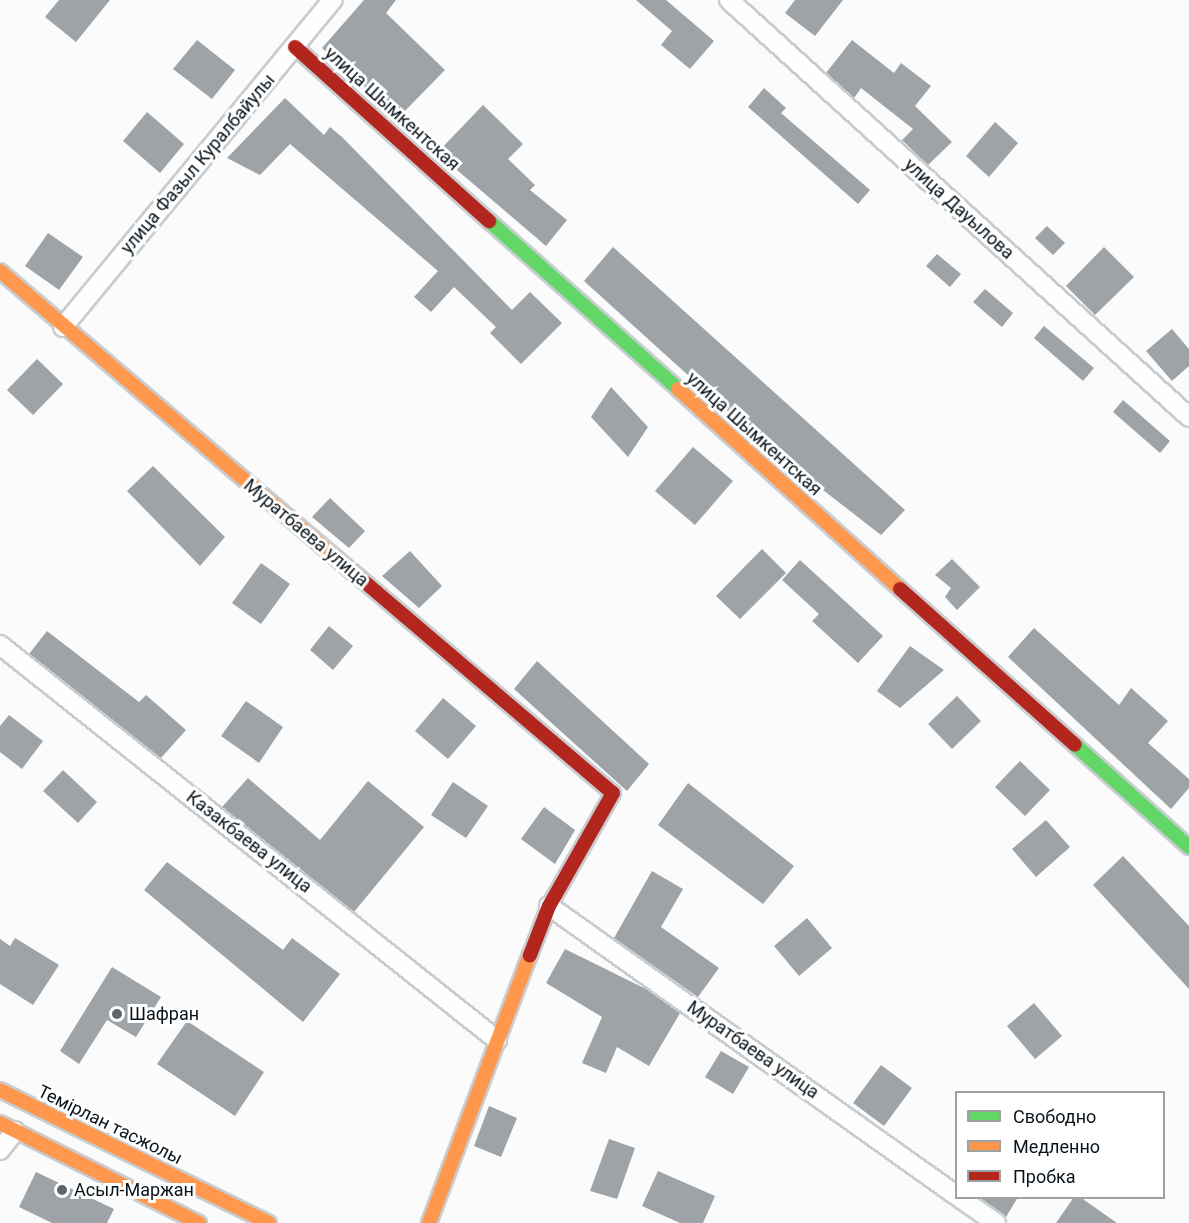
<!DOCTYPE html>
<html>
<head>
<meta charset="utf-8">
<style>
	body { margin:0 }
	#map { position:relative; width:1189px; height:1223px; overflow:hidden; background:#fbfbfb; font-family:Roboto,sans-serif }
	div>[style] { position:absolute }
	.building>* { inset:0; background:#9ea3a7 }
	.roads { filter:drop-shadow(2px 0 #c8cdd1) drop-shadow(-2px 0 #c8cdd1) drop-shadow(0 2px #c8cdd1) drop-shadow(0 -2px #c8cdd1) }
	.street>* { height:18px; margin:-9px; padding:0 9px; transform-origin:9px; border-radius:9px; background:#fefefe }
	.fast>* { height:14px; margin:-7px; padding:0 7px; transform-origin:7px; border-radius:7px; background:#63d668 }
	.slow>* { height:14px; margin:-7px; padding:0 7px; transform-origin:7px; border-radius:7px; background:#ff974d }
	.jam>* { height:14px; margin:-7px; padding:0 7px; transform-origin:7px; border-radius:7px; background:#b3261e }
	.dots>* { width:16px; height:16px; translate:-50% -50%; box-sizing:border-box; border:3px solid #fff; border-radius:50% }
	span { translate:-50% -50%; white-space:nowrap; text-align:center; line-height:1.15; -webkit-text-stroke:6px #fff; paint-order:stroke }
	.street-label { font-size:18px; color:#09131a }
	.poi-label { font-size:18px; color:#09131a }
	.left { translate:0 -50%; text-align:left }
	.legend { position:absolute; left:955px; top:1091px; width:210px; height:108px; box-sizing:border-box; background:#fff; border:2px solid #9da1a3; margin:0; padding:8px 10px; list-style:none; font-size:18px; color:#09131a }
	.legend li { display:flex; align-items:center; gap:12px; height:30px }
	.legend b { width:30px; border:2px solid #9da1a3 }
</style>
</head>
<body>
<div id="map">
	<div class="building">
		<div style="clip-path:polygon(59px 0,110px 0,76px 42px,45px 17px)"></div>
		<div style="clip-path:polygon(364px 0,396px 0,386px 13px,445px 70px,398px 118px,322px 48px)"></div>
		<div style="clip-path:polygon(636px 0,666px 0,714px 41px,690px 69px,661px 45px,672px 31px)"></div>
		<div style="clip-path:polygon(795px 0,843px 0,815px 36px,785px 13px)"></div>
		<div style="clip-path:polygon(197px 40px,235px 70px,212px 99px,173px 69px)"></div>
		<div style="clip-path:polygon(852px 40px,894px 73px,901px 63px,931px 86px,915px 106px,952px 142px,928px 165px,902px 140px,913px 129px,861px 88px,854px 98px,826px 73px)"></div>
		<div style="clip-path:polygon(764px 88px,786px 108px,781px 113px,870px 190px,858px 204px,748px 107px)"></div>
		<div style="clip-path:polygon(285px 98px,324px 135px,330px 127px,342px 137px,512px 310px,530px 292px,562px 323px,521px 364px,490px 333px,496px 327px,454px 287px,431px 312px,414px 297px,438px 271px,290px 144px,260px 175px,227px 158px)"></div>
		<div style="clip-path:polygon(483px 105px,523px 144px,508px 159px,535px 185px,530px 190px,567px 220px,546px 246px,437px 153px)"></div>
		<div style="clip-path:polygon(147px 112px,184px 144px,160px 173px,123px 141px)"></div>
		<div style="clip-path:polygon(995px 122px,1018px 143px,989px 177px,966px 156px)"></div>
		<div style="clip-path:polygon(1047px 226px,1065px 243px,1053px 255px,1035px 238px)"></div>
		<div style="clip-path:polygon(48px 233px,83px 257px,59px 290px,25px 266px)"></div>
		<div style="clip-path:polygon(613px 247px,905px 510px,881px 535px,765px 445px,584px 281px)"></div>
		<div style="clip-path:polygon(1104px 247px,1134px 277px,1095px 315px,1066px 286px)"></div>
		<div style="clip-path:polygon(937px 254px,961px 274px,950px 287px,926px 266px)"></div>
		<div style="clip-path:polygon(985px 289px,1013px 313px,1002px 327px,973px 302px)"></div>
		<div style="clip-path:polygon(1044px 326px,1094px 368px,1083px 381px,1034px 338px)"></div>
		<div style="clip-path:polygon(1172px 329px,1189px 349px,1189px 366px,1172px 381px,1146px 351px)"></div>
		<div style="clip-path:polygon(37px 359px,63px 384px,33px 415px,7px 390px)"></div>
		<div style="clip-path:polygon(611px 387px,648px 427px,628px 457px,591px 417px)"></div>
		<div style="clip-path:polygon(1123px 400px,1170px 441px,1160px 453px,1113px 412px)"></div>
		<div style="clip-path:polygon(693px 447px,733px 481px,695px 525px,655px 491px)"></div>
		<div style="clip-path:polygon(153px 466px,225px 537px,200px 566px,127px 491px)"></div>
		<div style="clip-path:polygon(330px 498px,365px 531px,349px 548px,312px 517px)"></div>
		<div style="clip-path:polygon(762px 549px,786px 573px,740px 619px,716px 596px)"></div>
		<div style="clip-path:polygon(410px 551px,442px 586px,419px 608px,382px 576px)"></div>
		<div style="clip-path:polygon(952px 559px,980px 587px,957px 610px,945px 597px,951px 588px,935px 575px)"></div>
		<div style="clip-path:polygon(800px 560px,883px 636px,858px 663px,812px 621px,819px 614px,782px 580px)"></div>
		<div style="clip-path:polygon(261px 563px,290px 584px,261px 624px,232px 603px)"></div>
		<div style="clip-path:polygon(329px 626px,353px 646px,333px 670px,310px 650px)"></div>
		<div style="clip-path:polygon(1034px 628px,1119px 705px,1131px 688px,1168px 721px,1148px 743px,1189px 779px,1189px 788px,1171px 809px,1008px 657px)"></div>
		<div style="clip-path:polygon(47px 631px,139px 702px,146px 695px,186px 730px,161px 758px,29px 654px)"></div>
		<div style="clip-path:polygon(910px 646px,944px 670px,900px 708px,877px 691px)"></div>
		<div style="clip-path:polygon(537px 661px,649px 764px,627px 791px,514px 689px)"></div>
		<div style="clip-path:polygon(957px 696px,981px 721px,952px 749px,928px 724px)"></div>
		<div style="clip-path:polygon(443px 698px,476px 726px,448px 759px,415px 731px)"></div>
		<div style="clip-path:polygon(246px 701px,283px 727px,259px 763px,221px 736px)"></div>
		<div style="clip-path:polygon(9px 715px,43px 741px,22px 769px,0 752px,0 726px)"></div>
		<div style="clip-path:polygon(1020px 761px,1050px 790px,1025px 816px,995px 787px)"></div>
		<div style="clip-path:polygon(63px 770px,97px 802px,78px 823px,43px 791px)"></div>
		<div style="clip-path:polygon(248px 778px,320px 840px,368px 781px,424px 827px,354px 912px,222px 807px)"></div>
		<div style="clip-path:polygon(453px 782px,488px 806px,466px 838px,431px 815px)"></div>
		<div style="clip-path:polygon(688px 783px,794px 866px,763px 904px,658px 825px)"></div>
		<div style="clip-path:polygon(544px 807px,575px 830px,555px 864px,521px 839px)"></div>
		<div style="clip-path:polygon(1046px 820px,1070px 847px,1036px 877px,1012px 849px)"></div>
		<div style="clip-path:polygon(1123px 856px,1189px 926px,1189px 989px,1093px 885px)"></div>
		<div style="clip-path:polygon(167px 862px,283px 950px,292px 938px,340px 974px,303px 1022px,144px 890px)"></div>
		<div style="clip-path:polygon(652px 871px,683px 889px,661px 927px,719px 968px,698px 997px,614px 938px)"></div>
		<div style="clip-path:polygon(807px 918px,832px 948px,799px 976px,774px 946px)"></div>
		<div style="clip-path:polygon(15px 938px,59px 965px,33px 1005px,0 984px,0 939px,10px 946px)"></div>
		<div style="clip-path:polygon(565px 949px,648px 990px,680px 1013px,649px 1066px,617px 1047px,606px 1073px,582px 1063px,602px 1017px,546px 983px)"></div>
		<div style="clip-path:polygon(112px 967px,161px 997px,136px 1037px,107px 1020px,79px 1064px,60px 1051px)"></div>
		<div style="clip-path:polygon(1034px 1003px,1062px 1036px,1035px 1059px,1007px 1026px)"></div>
		<div style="clip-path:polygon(187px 1021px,264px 1072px,235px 1116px,157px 1064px)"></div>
		<div style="clip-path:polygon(721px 1051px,749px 1067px,733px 1094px,705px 1077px)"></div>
		<div style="clip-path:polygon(881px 1065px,912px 1088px,884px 1126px,853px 1103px)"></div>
		<div style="clip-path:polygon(489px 1106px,517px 1118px,501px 1157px,474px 1146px)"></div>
		<div style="clip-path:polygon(609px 1139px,635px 1148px,617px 1199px,590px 1191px)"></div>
		<div style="clip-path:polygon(658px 1171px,715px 1196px,703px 1223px,680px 1223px,642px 1206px)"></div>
		<div style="clip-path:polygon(36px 1172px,114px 1209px,107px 1223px,52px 1223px,19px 1207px)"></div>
		<div style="clip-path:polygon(979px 1197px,1018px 1197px,1006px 1217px)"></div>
		<div style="clip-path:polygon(1074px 1197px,1080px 1197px,1117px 1223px,1056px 1223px)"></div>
	</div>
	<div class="roads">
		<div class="street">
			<div style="left:729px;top:0;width:621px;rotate:42.19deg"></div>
			<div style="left:63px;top:327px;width:424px;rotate:-50.5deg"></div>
			<div style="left:0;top:645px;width:635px;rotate:38.48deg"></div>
			<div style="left:549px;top:906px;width:499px;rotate:35.4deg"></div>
			<div style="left:0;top:1150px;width:24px;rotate:-52deg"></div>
			<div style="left:960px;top:1198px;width:44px;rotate:34.8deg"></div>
		</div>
		<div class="fast">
			<div style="left:489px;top:221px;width:253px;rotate:41.6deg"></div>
			<div style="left:1075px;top:745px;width:153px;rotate:41.8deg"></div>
		</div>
		<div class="slow">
			<div style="left:0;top:271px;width:464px;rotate:40.5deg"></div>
			<div style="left:678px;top:389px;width:299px;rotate:42deg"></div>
			<div style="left:0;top:1090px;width:300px;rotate:26.3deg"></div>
			<div style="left:0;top:1123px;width:223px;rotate:26.7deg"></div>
			<div style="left:429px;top:1223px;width:286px;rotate:-69.4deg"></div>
		</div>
		<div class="jam">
			<div style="left:295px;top:47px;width:261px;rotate:41.9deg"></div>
			<div style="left:353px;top:572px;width:341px;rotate:40.4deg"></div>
			<div style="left:613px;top:793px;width:130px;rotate:119.5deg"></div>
			<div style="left:549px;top:906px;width:53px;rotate:111.2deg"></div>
			<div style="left:900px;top:589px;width:234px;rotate:41.7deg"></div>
		</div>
	</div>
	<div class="dots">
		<div style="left:117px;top:1014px;background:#5e6469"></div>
		<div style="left:62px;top:1190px;background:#5e6469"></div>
	</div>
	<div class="street-label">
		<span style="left:392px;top:109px;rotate:42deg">улица Шымкентская</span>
		<span style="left:198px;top:164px;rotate:-50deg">улица Фазыл Куралбайулы</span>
		<span style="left:959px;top:209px;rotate:42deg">улица Дауылова</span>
		<span style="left:754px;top:434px;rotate:42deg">улица Шымкентская</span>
		<span style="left:306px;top:533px;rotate:40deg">Муратбаева улица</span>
		<span style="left:249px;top:842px;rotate:38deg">Казакбаева улица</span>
		<span style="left:753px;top:1050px;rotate:35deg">Муратбаева улица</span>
		<span style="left:110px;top:1125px;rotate:26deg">Темірлан тасжолы</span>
	</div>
	<div class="poi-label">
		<span class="left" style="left:129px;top:1014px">Шафран</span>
		<span class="left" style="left:74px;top:1190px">Асыл-Маржан</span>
	</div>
	<ul class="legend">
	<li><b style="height:8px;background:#63d668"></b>Свободно</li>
	<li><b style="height:8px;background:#ff974d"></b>Медленно</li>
	<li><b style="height:8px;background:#b3261e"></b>Пробка</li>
	</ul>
</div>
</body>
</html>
